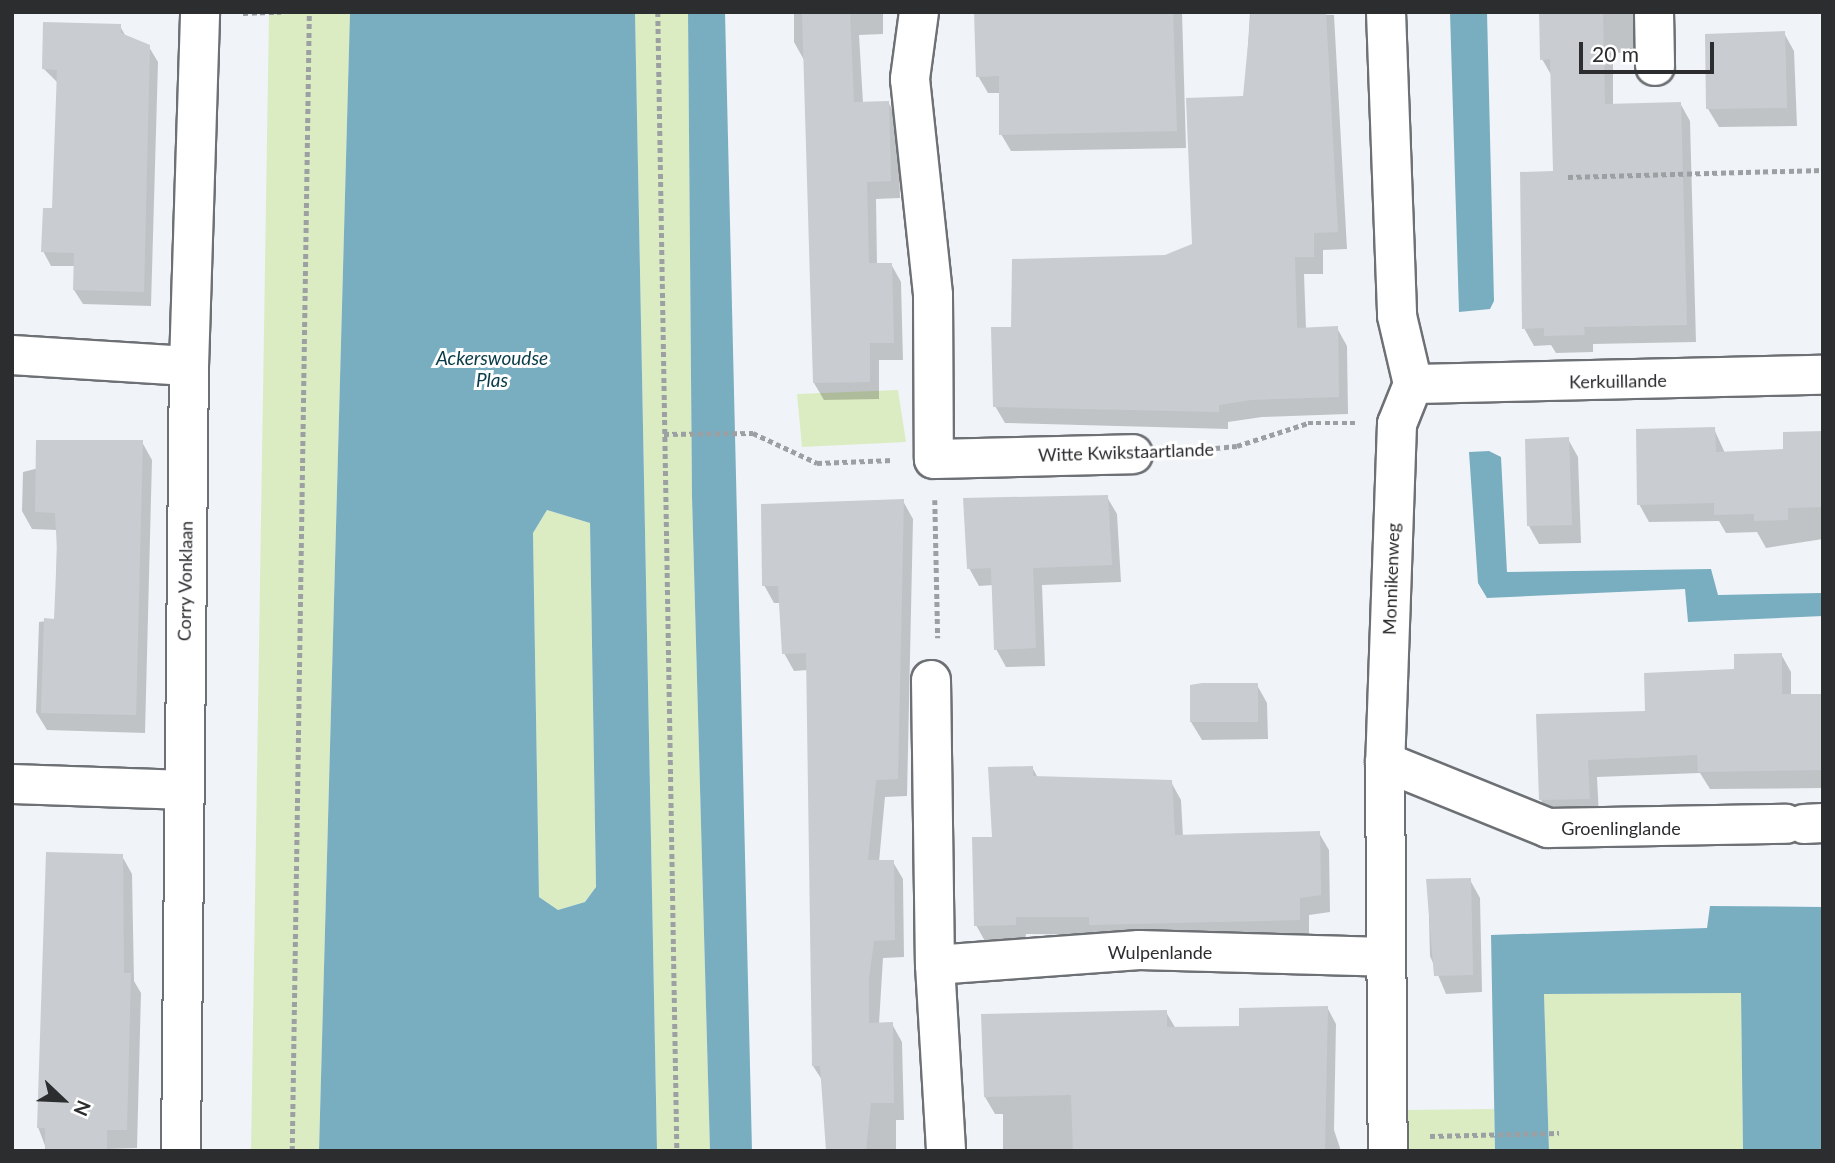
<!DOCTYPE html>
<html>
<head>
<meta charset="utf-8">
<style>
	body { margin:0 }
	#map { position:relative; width:1835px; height:1163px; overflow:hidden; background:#f0f4f8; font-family:Lato,sans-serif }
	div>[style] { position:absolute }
	.green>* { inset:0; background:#dbecc2 }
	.water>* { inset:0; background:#79aec1 }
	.shadow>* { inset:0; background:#0003 }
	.building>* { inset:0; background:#c9cdd1 }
	.path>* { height:4.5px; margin-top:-2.25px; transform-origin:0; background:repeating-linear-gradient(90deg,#9da0a3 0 5px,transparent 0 8.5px) }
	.roads { filter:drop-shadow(2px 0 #6d7074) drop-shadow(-2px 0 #6d7074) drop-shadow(0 2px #6d7074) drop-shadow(0 -2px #6d7074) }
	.minor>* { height:38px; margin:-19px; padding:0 19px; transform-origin:19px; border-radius:19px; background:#fff }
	span { translate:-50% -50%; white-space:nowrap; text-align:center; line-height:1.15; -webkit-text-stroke:6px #fff; paint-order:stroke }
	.street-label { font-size:18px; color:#2c2d2f }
	.water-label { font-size:19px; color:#0a3b49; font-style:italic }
	.frame { position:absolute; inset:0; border:14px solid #2c2d2f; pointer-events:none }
	.north { position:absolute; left:28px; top:1065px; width:70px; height:70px; -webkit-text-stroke:5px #fff; paint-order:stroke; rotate:113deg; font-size:19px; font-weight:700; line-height:28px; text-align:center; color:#2c2d2f }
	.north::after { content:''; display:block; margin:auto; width:24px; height:32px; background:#2c2d2f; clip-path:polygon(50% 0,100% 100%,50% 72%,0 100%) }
	.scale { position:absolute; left:1579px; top:42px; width:135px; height:32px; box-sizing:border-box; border:4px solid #2c2d2f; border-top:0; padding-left:9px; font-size:21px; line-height:24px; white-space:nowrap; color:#2c2d2f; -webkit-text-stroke:5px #fff; paint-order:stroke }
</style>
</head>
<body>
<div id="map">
	<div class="green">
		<div style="clip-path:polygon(269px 12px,350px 12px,319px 1151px,251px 1151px)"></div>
		<div style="clip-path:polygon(635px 12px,688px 12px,692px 497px,710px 1151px,657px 1151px)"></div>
		<div style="clip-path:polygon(898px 390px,906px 442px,802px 447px,797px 394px)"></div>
		<div style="clip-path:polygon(547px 510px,590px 523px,596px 887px,585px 902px,558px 910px,539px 897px,533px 533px)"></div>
		<div style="clip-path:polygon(1741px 993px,1743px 1151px,1549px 1151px,1544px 994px)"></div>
		<div style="clip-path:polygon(1494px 1109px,1495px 1151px,1407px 1151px,1403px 1110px)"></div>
	</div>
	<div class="water">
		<div style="clip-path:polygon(evenodd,350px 12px,635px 12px,657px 1151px,319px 1151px,350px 12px,547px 510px,590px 523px,596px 887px,585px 902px,558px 910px,539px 897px,533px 533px,547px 510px)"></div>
		<div style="clip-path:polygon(688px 12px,725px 12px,752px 1151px,710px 1151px,692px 497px)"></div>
		<div style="clip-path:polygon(1450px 12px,1487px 12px,1494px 301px,1490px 309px,1459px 312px)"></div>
		<div style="clip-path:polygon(1489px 451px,1501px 457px,1507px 572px,1711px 569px,1718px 595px,1823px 593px,1823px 616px,1688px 622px,1685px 589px,1487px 598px,1478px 583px,1469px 452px)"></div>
		<div style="clip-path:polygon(1710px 906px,1823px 907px,1823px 1151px,1743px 1151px,1741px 993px,1544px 994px,1549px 1151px,1495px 1151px,1491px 935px,1707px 928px)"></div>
	</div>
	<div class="shadow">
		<div style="clip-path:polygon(794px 12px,883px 12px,883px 34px,859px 35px,863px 103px,888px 102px,898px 120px,900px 198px,876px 199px,877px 265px,891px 264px,901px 282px,903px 360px,879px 360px,879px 399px,824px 400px,814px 383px,804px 60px,794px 42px)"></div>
		<div style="clip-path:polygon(976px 12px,1182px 12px,1186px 148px,1011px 151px,1001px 134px,1001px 93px,988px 93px,978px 76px)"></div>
		<div style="clip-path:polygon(1250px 12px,1334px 15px,1347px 249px,1323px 250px,1323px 274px,1304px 274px,1306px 329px,1337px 328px,1347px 346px,1348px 414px,1262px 417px,1228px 422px,1228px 429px,1005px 423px,995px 406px,1013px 328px,1194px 245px,1245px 98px)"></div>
		<div style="clip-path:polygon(1542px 12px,1636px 12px,1637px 52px,1613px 53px,1613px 105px,1680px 103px,1690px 121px,1696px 342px,1593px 344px,1593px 352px,1556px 353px,1551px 345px,1534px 346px,1524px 328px,1555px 173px,1553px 78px,1542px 59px)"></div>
		<div style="clip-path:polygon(120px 26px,126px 37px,149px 47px,158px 62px,151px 306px,83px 304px,74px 290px,75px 266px,51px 266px,43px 251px,54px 210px,59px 84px,44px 69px)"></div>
		<div style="clip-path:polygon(1784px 33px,1794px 51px,1797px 126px,1719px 127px,1708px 109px)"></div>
		<div style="clip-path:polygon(1714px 429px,1725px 453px,1785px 451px,1823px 433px,1823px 539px,1766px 548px,1757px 532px,1726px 533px,1719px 521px,1649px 522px,1639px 504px)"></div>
		<div style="clip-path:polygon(1568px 439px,1578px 457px,1581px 543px,1539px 544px,1529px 526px)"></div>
		<div style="clip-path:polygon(142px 442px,152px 460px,145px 733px,47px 730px,36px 712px,39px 622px,56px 620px,57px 530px,32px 529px,22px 511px,23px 472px)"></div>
		<div style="clip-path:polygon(1107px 497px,1117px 514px,1121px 582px,1042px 585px,1045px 666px,1006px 667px,996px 649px,993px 585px,979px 586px,969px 568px)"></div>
		<div style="clip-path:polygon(903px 501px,913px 519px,907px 796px,885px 797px,879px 862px,893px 862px,903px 879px,904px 957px,883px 958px,879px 1024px,892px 1024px,902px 1042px,904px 1120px,896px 1120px,896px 1151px,829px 1151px,822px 1080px,813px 1066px,808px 670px,794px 671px,784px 653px,781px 603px,774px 603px,764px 585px)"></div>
		<div style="clip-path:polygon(1781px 654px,1791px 672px,1791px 696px,1823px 696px,1823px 788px,1710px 789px,1700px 773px,1597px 777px,1599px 817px,1551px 818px,1541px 800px,1538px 716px,1647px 713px)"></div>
		<div style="clip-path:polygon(1257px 685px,1267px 703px,1268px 739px,1202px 740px,1191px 722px)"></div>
		<div style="clip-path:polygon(1032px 767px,1038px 778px,1171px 782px,1181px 800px,1183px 837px,1319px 833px,1329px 850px,1330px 912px,1309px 915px,1309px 937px,1026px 934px,1025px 942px,986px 943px,976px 925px,993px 838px)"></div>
		<div style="clip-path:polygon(122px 856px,132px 874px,134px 981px,141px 993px,137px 1148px,47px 1151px,38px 1127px)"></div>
		<div style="clip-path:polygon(1470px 880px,1480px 898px,1482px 992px,1446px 994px,1430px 956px,1428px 881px)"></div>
		<div style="clip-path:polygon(1327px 1007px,1336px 1024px,1334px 1130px,1341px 1151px,1003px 1151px,1003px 1114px,995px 1114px,985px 1097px,1166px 1012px,1176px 1029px,1241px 1028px)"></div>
	</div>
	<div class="building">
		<div style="clip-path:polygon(802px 12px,850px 12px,854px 102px,889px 101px,891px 181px,867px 182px,869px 263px,892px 263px,894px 343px,870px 343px,870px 382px,813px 383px)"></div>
		<div style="clip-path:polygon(974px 12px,1173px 12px,1177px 131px,999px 135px,999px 76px,976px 77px)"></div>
		<div style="clip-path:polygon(1251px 12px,1326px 12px,1338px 232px,1314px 233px,1314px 257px,1295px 257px,1297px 328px,1338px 326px,1339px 397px,1251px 400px,1219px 405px,1219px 412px,993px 407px,991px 327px,1011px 327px,1012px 259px,1165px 255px,1192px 244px,1186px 98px,1243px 96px)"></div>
		<div style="clip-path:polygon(1539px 12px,1603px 12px,1605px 104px,1681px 102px,1687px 325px,1584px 327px,1585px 335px,1544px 336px,1544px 328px,1522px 329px,1520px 172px,1553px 171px,1550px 59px,1540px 60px)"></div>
		<div style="clip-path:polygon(43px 22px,121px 24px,121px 33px,150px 45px,144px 292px,73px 290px,74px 253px,41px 252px,43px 208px,52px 208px,57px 70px,42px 69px)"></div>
		<div style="clip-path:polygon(1785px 31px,1787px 108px,1706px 109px,1705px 34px)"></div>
		<div style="clip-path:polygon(1715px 427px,1716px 452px,1783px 449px,1783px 432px,1823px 431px,1823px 507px,1788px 508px,1788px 520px,1754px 521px,1754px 514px,1714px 515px,1714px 503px,1637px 505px,1636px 429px)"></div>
		<div style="clip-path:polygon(1569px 437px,1572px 525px,1527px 526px,1525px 439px)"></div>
		<div style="clip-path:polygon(36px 440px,143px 440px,136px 715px,41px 713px,44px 618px,54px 619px,57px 549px,55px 513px,35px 512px)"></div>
		<div style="clip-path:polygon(1108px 495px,1112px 565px,1033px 568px,1036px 648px,994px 650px,991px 568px,967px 569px,963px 498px)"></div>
		<div style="clip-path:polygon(904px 499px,898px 779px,876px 780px,868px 860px,894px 860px,895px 940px,874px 941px,869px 979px,869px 1023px,893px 1022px,894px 1103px,871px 1103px,866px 1151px,826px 1151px,820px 1066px,812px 1066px,806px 653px,782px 654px,778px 586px,762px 586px,761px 504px)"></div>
		<div style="clip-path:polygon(1782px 653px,1782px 694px,1823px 694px,1823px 770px,1698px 772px,1697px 755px,1588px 760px,1590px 799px,1539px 800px,1536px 714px,1645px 711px,1644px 673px,1734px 669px,1734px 654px)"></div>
		<div style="clip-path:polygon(1202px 683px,1258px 683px,1258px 722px,1190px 722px,1190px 685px)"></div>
		<div style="clip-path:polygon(1033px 766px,1033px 776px,1172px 780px,1175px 835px,1320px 831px,1321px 895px,1300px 898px,1300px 920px,1089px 925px,1089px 917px,1016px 917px,1016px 925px,974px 926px,972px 837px,992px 837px,988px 767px)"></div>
		<div style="clip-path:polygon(46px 852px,123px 854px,124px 973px,131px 973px,127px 1130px,107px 1130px,107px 1151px,45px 1151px,45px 1128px,37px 1128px)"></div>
		<div style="clip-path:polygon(1471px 878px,1473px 975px,1434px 976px,1426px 879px)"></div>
		<div style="clip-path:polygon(1328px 1006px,1325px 1151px,1073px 1151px,1071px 1095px,984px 1097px,981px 1014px,1167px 1010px,1167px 1027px,1239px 1026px,1239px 1008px)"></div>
	</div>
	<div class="path">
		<div style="left:658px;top:12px;width:1139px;rotate:89.04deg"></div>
		<div style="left:243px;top:13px;width:38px;rotate:-2deg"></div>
		<div style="left:1568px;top:177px;width:255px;rotate:-1.6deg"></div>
		<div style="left:664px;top:434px;width:89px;rotate:-0.6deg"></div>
		<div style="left:753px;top:433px;width:71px;rotate:25.1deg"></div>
		<div style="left:817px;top:463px;width:76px;rotate:-2.3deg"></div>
		<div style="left:1173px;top:452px;width:64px;rotate:-5.4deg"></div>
		<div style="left:1237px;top:446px;width:75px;rotate:-17.9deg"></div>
		<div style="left:1308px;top:423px;width:48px"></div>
		<div style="left:935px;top:500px;width:138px;rotate:88.8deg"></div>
		<div style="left:1430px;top:1136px;width:129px;rotate:-1.3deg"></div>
		<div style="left:292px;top:1151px;width:1139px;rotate:-89.14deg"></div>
	</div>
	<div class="roads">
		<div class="minor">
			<div style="left:919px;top:12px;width:68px;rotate:97.7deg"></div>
			<div style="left:910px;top:79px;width:217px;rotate:83.9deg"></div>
			<div style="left:933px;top:295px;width:164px;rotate:89.7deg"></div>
			<div style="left:934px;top:459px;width:199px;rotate:-1.4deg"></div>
			<div style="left:1386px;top:12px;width:304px;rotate:87.9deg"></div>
			<div style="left:1397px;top:316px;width:70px;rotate:76.8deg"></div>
			<div style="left:1413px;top:384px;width:43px;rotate:111.8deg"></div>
			<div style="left:1397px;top:424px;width:338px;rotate:92deg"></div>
			<div style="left:1385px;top:762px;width:389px;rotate:89.6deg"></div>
			<div style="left:1654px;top:12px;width:54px;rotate:88.9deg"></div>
			<div style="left:12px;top:355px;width:177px;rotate:3.6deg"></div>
			<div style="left:1413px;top:384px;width:410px;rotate:-1.3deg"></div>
			<div style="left:931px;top:680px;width:285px;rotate:89.2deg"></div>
			<div style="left:935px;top:965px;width:186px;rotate:86.6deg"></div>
			<div style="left:1385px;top:762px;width:176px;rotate:22deg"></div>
			<div style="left:1548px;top:828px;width:238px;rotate:-1deg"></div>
			<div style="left:12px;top:784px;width:170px;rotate:2deg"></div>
			<div style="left:1804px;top:824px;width:19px;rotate:-3deg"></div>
			<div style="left:935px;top:965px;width:205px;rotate:-4.2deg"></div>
			<div style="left:1139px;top:950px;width:246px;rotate:1.6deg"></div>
			<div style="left:181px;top:1151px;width:785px;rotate:-89.42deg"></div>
			<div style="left:189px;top:366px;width:354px;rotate:-88.2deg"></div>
		</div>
	</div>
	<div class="street-label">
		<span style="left:1618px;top:381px;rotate:-1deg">Kerkuillande</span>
		<span style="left:1126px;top:452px;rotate:-2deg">Witte Kwikstaartlande</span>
		<span style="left:1391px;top:579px;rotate:-88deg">Monnikenweg</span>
		<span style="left:185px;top:581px;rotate:-89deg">Corry Vonklaan</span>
		<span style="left:1621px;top:828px">Groenlinglande</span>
		<span style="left:1160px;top:952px">Wulpenlande</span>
	</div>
	<div class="water-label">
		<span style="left:492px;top:369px">Ackerswoudse<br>Plas</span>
	</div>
	<div class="frame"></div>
	<div class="north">N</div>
	<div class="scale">20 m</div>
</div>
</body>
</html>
